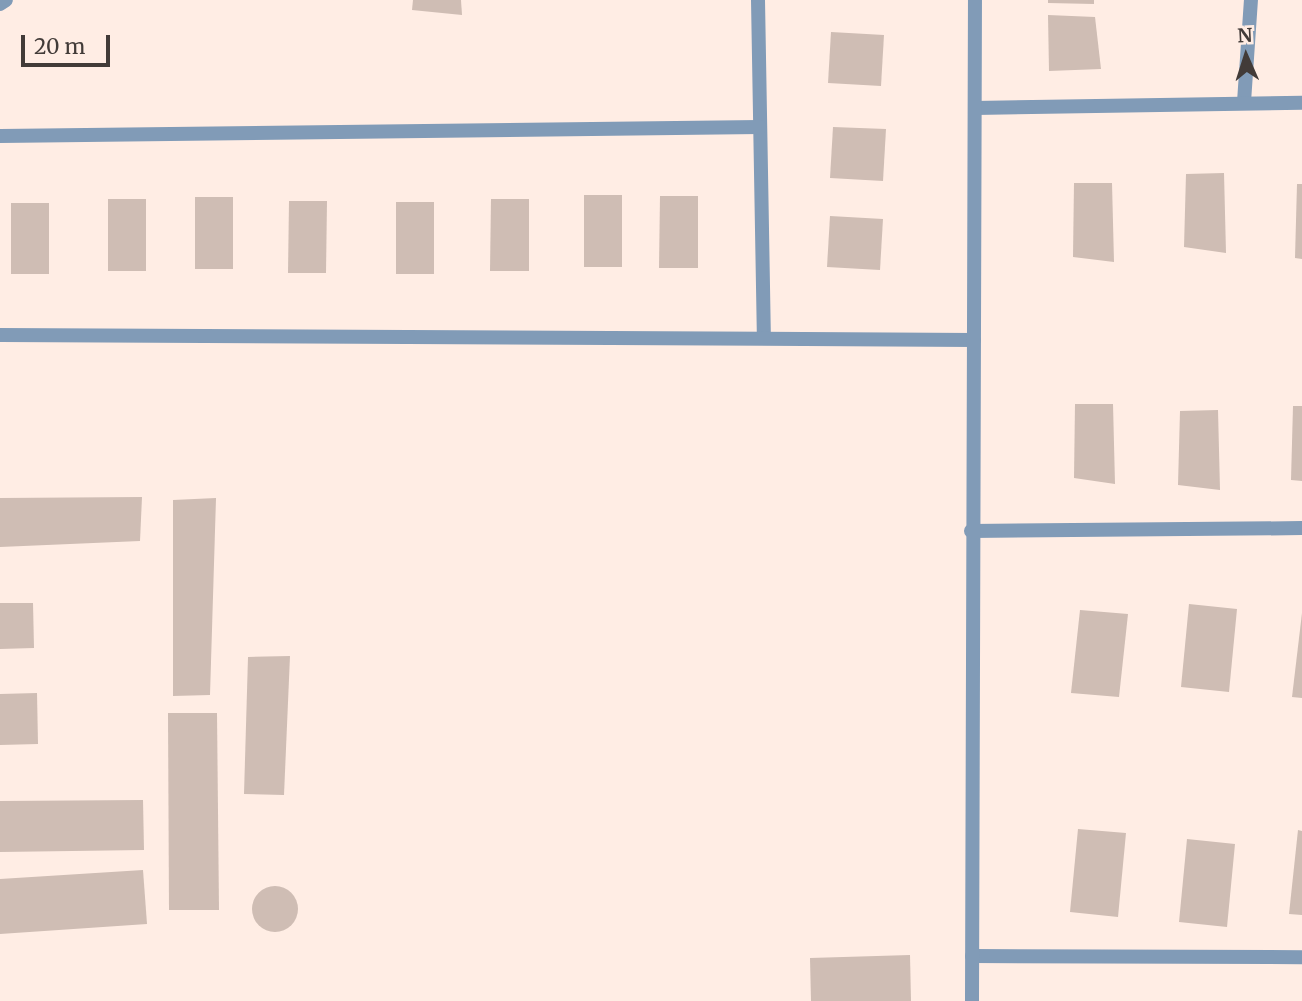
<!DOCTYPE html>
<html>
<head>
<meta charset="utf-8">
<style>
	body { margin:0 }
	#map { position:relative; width:1302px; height:1001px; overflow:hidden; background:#ffede4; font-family:Merriweather,serif }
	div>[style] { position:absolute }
	.building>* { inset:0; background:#cfbdb4 }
	.round { border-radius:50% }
	.street>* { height:14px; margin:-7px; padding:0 7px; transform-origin:7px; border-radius:7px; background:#819bb7 }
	span { translate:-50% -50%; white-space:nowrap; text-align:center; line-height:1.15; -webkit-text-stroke:6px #ffede4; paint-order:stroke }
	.north { position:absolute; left:1211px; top:21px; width:70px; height:70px; -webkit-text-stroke:5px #ffede4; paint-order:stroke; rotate:357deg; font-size:19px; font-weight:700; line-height:28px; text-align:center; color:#423b38 }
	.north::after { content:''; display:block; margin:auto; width:24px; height:32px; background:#423b38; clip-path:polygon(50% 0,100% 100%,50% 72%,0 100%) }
	.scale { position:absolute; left:21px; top:35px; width:89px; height:32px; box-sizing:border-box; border:4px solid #423b38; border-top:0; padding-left:9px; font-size:21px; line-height:24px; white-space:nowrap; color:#423b38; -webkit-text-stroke:5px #ffede4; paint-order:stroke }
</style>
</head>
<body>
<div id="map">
	<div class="building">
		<div style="clip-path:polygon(413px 0,461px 0,462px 15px,412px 10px)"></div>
		<div style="clip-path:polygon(1048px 0,1094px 0,1094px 4px,1048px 3px)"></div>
		<div style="clip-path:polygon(1048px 15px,1095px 17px,1101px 69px,1049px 71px)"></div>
		<div style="clip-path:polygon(831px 32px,884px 35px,881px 86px,828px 83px)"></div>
		<div style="clip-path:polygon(833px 127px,886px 129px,883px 181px,830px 178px)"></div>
		<div style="clip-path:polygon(1224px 173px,1226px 253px,1184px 247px,1186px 174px)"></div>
		<div style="clip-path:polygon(1074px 183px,1112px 183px,1114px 262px,1073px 257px)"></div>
		<div style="clip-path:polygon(1297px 184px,1302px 184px,1302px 259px,1295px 258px)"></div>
		<div style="clip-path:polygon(584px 195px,622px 195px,622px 267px,584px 267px)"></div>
		<div style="clip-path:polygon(660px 196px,698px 196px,698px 268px,659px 268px)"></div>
		<div style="clip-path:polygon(195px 197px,233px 197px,233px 269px,195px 269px)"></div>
		<div style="clip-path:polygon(108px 199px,146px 199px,146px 271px,108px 271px)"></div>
		<div style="clip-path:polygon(491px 199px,529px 199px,529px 271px,490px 271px)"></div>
		<div style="clip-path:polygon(289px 201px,327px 201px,326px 273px,288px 273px)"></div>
		<div style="clip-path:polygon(396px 202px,434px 202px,434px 274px,396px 274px)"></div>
		<div style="clip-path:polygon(11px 203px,49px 203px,49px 274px,11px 274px)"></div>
		<div style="clip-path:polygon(830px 216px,883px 219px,880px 270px,827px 267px)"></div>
		<div style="clip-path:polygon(1075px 404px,1113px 404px,1115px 484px,1074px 478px)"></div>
		<div style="clip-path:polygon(1293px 406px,1302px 406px,1302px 481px,1291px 480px)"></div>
		<div style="clip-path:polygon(1218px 410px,1220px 490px,1178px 485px,1180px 411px)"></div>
		<div style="clip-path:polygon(142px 497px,140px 541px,0 547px,0 498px)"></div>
		<div style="clip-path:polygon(216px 498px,210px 695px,173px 696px,173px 500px)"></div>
		<div style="clip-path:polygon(0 603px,33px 603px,34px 648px,0 649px)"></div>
		<div style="clip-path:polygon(1189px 604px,1237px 609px,1229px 692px,1181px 687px)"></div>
		<div style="clip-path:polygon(1080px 610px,1128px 614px,1119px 697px,1071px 693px)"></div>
		<div style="clip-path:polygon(1302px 613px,1302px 698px,1292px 697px)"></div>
		<div style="clip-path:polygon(290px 656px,284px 795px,244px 794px,248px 657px)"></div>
		<div style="clip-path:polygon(37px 693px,38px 744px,0 745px,0 694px)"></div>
		<div style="clip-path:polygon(168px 713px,217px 713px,219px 910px,169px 910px)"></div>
		<div style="clip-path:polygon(143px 800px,144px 850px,0 852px,0 801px)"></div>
		<div style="clip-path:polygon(1078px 829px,1126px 833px,1118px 917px,1070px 912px)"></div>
		<div style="clip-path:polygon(1298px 830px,1302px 831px,1302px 915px,1289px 914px)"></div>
		<div style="clip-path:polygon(1187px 839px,1235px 844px,1227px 927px,1179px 922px)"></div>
		<div style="clip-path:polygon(143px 870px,147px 924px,0 934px,0 879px)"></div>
		<div class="round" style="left:252px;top:886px;width:46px;height:46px"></div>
		<div style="clip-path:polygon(910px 955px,911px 1001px,811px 1001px,810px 958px)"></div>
	</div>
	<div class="street">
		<div style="left:758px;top:0;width:335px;rotate:89deg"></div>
		<div style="left:0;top:4px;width:7px;rotate:-34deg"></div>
		<div style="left:1244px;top:102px;width:102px;rotate:-86.1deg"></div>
		<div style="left:975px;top:108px;width:327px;rotate:-0.9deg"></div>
		<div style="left:0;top:136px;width:760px;rotate:-0.68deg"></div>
		<div style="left:0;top:335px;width:974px;rotate:0.29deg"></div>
		<div style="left:971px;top:531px;width:331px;rotate:-0.5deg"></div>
		<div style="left:972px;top:956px;width:330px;rotate:0.2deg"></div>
		<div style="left:972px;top:1001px;width:1001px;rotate:-89.83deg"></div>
	</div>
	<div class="north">N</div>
	<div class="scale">20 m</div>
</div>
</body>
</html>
